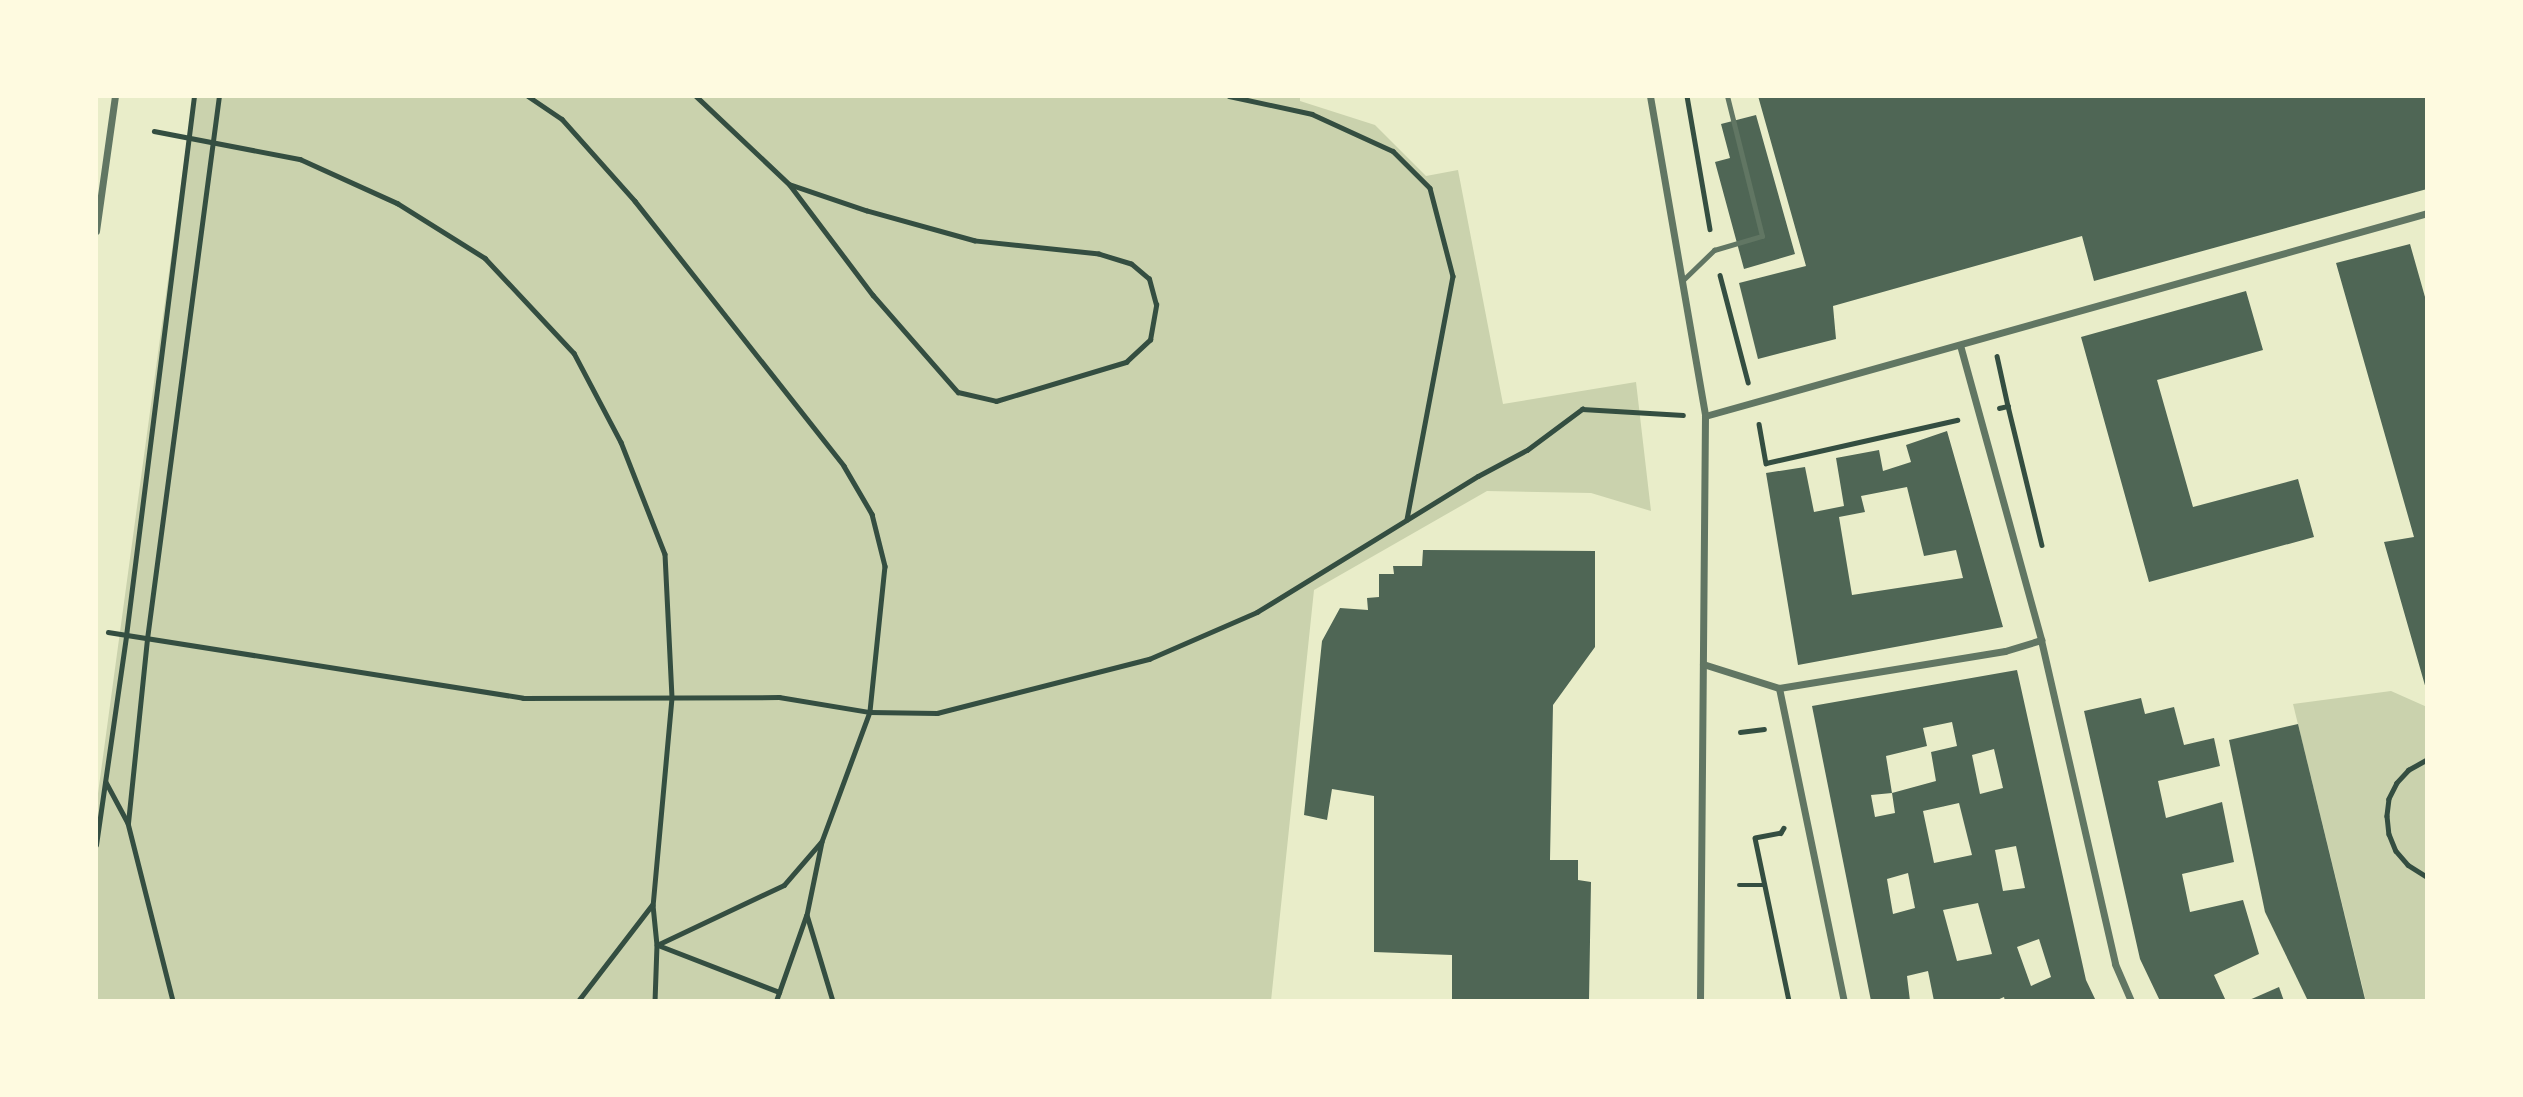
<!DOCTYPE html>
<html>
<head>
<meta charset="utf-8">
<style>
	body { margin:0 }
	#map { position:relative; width:2523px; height:1097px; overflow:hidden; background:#e9edc9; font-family:Poppins,sans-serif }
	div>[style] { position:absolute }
	.green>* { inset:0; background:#cad2ad }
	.building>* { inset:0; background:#4f6655 }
	.path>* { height:4.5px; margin:-2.25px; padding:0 2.25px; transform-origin:2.25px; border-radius:2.25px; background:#344e41 }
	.service>* { height:5px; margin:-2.5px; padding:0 2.5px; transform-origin:2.5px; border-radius:2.5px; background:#617663 }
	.minor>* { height:7px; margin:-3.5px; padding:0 3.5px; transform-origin:3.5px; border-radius:3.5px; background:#617663 }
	span { translate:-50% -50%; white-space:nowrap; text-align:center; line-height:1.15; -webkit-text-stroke:5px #fefae0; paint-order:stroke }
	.frame { position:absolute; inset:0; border:98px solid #fefae0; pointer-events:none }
</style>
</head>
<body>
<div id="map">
	<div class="green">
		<div style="clip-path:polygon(193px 96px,1300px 96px,1300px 101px,1375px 125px,1426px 176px,1458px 170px,1503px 404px,1636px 382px,1651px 511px,1591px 493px,1487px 491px,1314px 590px,1271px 1001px,96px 1001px,96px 808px)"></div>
		<div style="clip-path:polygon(2391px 691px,2427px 707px,2427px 1001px,2366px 1001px,2293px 704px)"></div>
	</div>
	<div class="building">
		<div style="clip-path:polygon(1758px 96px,2427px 96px,2427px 189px,2094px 281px,2082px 236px,1833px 306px,1836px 339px,1758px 359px,1739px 283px,1806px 266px)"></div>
		<div style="clip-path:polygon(1756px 115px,1795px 254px,1744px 269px,1715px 162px,1730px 158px,1721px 124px)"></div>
		<div style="clip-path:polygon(2410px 244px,2427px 304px,2426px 689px,2384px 542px,2414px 537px,2336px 263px)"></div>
		<div style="clip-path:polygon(2246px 291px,2263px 350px,2157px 380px,2193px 507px,2298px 479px,2314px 537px,2149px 582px,2081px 337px)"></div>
		<div style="clip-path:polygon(evenodd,1947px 431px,2003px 627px,1798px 665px,1766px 473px,1805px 467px,1814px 512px,1844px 506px,1836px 458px,1879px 450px,1883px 471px,1911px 462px,1906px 445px,1947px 431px,1907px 487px,1924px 556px,1956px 550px,1963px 578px,1852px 595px,1839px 517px,1865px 512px,1861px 496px,1907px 487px)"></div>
		<div style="clip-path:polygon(1423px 550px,1595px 551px,1595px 647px,1553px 705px,1550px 860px,1578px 860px,1578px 880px,1591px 882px,1589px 1001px,1452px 1001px,1452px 955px,1374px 952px,1374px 796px,1332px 789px,1327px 820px,1304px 815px,1322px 641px,1340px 608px,1368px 610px,1367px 598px,1379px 597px,1379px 574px,1394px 574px,1393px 566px,1422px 566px)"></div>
		<div style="clip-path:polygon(evenodd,2017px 670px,2086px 980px,2096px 1001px,2005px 1001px,2004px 997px,1995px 1001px,1934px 1001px,1928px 971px,1907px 976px,1910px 1001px,1871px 1001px,1812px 706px,2017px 670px,1952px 722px,1957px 746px,1931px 752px,1936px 781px,1892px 793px,1895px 813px,1875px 817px,1871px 795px,1892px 793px,1886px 756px,1927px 746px,1923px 728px,1952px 722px,2017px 670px,1994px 749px,2003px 788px,1980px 794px,1972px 755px,1994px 749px,2017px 670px,1959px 803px,1972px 855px,1934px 863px,1923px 811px,1959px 803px,2017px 670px,2016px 846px,2025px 888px,2003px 891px,1995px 850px,2016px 846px,2017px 670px,1908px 873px,1915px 908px,1893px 914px,1887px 879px,1908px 873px,2017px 670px,1978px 903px,1992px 954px,1957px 961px,1943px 910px,1978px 903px,2017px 670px,2039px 939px,2051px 977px,2031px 986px,2017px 947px,2039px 939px)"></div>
		<div style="clip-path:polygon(2141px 698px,2145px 714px,2174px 707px,2184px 745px,2214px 738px,2220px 766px,2158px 781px,2166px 818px,2222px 802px,2234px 862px,2182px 874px,2190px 912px,2243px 900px,2259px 954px,2214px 975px,2226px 1001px,2160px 1001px,2140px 959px,2084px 711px)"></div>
		<div style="clip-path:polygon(2298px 724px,2365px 999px,2361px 1001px,2308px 1001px,2265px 912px,2229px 740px)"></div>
		<div style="clip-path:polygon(2279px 987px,2284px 1001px,2247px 1001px)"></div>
	</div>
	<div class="path">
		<div style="left:528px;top:96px;width:41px;rotate:34.1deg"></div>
		<div style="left:562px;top:119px;width:110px;rotate:48.3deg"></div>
		<div style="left:635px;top:201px;width:337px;rotate:51.7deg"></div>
		<div style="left:844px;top:466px;width:56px;rotate:59.7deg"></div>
		<div style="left:872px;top:514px;width:54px;rotate:76deg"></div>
		<div style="left:885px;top:566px;width:147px;rotate:95.9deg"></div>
		<div style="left:870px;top:712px;width:139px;rotate:110.3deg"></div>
		<div style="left:822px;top:842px;width:75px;rotate:101.6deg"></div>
		<div style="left:807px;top:915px;width:90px;rotate:73.2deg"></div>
		<div style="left:696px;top:96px;width:129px;rotate:43.4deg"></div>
		<div style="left:790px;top:185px;width:138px;rotate:53deg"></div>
		<div style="left:873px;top:295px;width:129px;rotate:48.8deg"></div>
		<div style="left:958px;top:392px;width:39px;rotate:13deg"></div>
		<div style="left:996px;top:401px;width:136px;rotate:-16.7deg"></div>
		<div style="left:1126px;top:362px;width:33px;rotate:-43deg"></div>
		<div style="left:1150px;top:340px;width:36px;rotate:-80deg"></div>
		<div style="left:1156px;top:305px;width:27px;rotate:-105deg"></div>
		<div style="left:1149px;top:279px;width:23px;rotate:-140deg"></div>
		<div style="left:1131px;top:264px;width:34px;rotate:-163deg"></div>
		<div style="left:1099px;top:254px;width:125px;rotate:-174deg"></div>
		<div style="left:975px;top:241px;width:112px;rotate:-164.5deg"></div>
		<div style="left:867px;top:211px;width:81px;rotate:-161.3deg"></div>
		<div style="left:1229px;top:96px;width:85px;rotate:12.2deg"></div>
		<div style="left:1312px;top:114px;width:89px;rotate:24.6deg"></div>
		<div style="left:1393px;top:151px;width:52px;rotate:45deg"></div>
		<div style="left:1430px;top:188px;width:91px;rotate:75.4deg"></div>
		<div style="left:1453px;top:276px;width:248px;rotate:100.7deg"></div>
		<div style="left:1687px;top:96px;width:135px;rotate:80.2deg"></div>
		<div style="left:154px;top:131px;width:149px;rotate:10.9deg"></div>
		<div style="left:300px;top:159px;width:107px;rotate:24.4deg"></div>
		<div style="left:397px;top:203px;width:104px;rotate:32deg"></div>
		<div style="left:485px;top:258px;width:130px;rotate:46.9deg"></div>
		<div style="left:574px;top:353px;width:101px;rotate:62.2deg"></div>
		<div style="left:621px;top:442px;width:120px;rotate:68.6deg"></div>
		<div style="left:665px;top:554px;width:144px;rotate:87.2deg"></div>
		<div style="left:672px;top:698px;width:208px;rotate:95.2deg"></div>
		<div style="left:653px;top:905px;width:40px;rotate:84.3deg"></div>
		<div style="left:657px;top:945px;width:56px;rotate:92deg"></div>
		<div style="left:1720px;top:275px;width:111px;rotate:75.3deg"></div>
		<div style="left:1997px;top:356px;width:51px;rotate:77.6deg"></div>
		<div style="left:1999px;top:408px;width:9px;rotate:-13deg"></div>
		<div style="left:2008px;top:406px;width:143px;rotate:76.3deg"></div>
		<div style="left:1759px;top:424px;width:40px;rotate:80deg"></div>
		<div style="left:1766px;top:463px;width:196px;rotate:-12.7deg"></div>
		<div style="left:108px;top:632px;width:420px;rotate:9deg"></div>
		<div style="left:523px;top:698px;width:256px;rotate:-0.2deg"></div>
		<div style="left:779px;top:697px;width:92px;rotate:9.4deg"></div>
		<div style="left:870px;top:712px;width:67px;rotate:0.9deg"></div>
		<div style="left:937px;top:713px;width:219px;rotate:-14.3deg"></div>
		<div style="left:1149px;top:659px;width:118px;rotate:-23.5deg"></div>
		<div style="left:1257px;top:612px;width:259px;rotate:-31.6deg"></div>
		<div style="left:1478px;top:476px;width:55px;rotate:-28deg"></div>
		<div style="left:1527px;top:450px;width:69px;rotate:-36.7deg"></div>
		<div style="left:1582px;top:409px;width:101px;rotate:3.4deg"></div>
		<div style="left:1740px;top:732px;width:24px;rotate:-7deg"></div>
		<div style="left:2427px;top:760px;width:21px;rotate:151deg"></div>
		<div style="left:2409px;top:770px;width:18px;rotate:133deg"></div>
		<div style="left:2397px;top:783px;width:18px;rotate:117deg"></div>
		<div style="left:2389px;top:799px;width:17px;rotate:97deg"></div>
		<div style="left:2387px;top:816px;width:18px;rotate:84deg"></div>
		<div style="left:2389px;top:834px;width:18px;rotate:68deg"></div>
		<div style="left:2396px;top:851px;width:18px;rotate:49deg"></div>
		<div style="left:2408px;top:865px;width:22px;rotate:32deg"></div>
		<div style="left:106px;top:782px;width:47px;rotate:61.8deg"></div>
		<div style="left:128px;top:823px;width:184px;rotate:75.8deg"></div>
		<div style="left:128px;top:823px;width:185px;rotate:-84.1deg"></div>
		<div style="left:147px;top:639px;width:548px;rotate:-82.45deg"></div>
		<div style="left:1784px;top:828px;width:6px;rotate:121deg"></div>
		<div style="left:1781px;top:833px;width:26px;rotate:169deg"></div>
		<div style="left:1755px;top:838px;width:167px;rotate:78.2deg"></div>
		<div style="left:96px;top:845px;width:211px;rotate:-81.8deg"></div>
		<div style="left:126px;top:636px;width:544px;rotate:-82.82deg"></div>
		<div style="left:1739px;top:885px;width:26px"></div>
		<div style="left:657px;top:945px;width:140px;rotate:-25.3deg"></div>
		<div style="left:784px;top:885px;width:57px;rotate:-49.3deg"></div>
		<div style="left:658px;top:945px;width:130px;rotate:21.2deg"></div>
		<div style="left:578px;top:1001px;width:121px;rotate:-52.4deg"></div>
		<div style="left:776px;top:1001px;width:90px;rotate:-70.6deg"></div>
	</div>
	<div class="service">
		<div style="left:1682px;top:281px;width:45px;rotate:-44.1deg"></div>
		<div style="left:1714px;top:250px;width:50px;rotate:-16.3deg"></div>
		<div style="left:1762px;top:236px;width:144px;rotate:-104deg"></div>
	</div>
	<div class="minor">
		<div style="left:1650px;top:96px;width:325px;rotate:80.2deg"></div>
		<div style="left:1705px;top:416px;width:585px;rotate:90.49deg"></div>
		<div style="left:96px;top:231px;width:136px;rotate:-82deg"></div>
		<div style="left:1960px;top:345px;width:306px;rotate:74.6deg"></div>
		<div style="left:2041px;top:640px;width:332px;rotate:77.1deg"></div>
		<div style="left:2115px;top:964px;width:40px;rotate:66.6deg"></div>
		<div style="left:1705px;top:416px;width:750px;rotate:-15.7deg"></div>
		<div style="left:1703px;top:664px;width:80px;rotate:17.5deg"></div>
		<div style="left:1779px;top:688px;width:229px;rotate:-9.3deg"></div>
		<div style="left:2005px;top:651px;width:38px;rotate:-17deg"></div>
		<div style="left:1779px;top:688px;width:320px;rotate:78.3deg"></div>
	</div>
	<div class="frame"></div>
</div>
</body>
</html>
